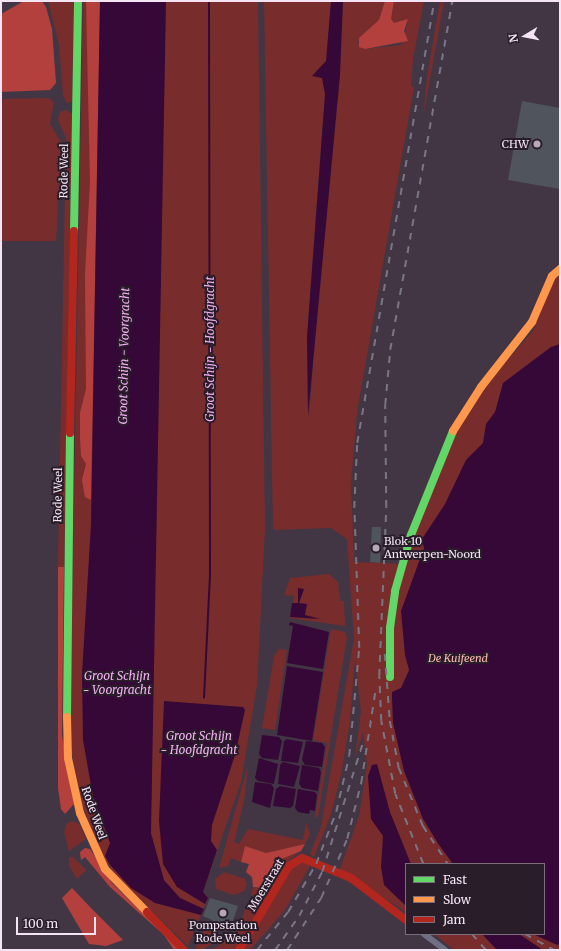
<!DOCTYPE html>
<html>
<head>
<meta charset="utf-8">
<style>
	body { margin:0 }
	#map { position:relative; width:561px; height:951px; overflow:hidden; background:#433644; font-family:Merriweather,serif }
	div>[style] { position:absolute }
	.green>* { inset:0; background:#782d2c }
	.forest>* { inset:0; background:#b4403e }
	.water>* { inset:0; background:#350837 }
	.stream>* { height:1.5px; margin:-0.75px; padding:0 0.75px; transform-origin:0.75px; border-radius:0.75px; background:#350837 }
	.building>* { inset:0; background:#50545d }
	.street>* { height:6px; margin:-3px; padding:0 3px; transform-origin:3px; border-radius:3px; background:#6f7084 }
	.fast>* { height:8px; margin:-4px; padding:0 4px; transform-origin:4px; border-radius:4px; background:#63d668 }
	.slow>* { height:8px; margin:-4px; padding:0 4px; transform-origin:4px; border-radius:4px; background:#ff974d }
	.jam>* { height:8px; margin:-4px; padding:0 4px; transform-origin:4px; border-radius:4px; background:#b3261e }
	.rail>* { height:1.5px; margin-top:-0.75px; transform-origin:0; background:repeating-linear-gradient(90deg,#797584 0 7px,transparent 0 14px) }
	.dots>* { width:11px; height:11px; translate:-50% -50%; box-sizing:border-box; border:2px solid #291d29; border-radius:50% }
	span { translate:-50% -50%; white-space:nowrap; text-align:center; line-height:1.15; -webkit-text-stroke:4px #291d29; paint-order:stroke }
	.poi-label { font-size:11px; color:#f5e5f4 }
	.right { translate:-100% -50%; text-align:right }
	.left { translate:0 -50%; text-align:left }
	.street-label { font-size:11px; color:#f5e5f4 }
	.park-label { font-size:11px; color:#fcb9b1; font-style:italic }
	.water-label { font-size:12px; color:#f3aef3; font-style:italic }
	.frame { position:absolute; inset:0; border:2px solid #f5e5f4; pointer-events:none }
	.legend { position:absolute; left:405px; top:863px; width:140px; height:72px; box-sizing:border-box; background:#291d29; border:1px solid #7b6d7a; margin:0; padding:5px 7px; list-style:none; font-size:12px; color:#f5e5f4 }
	.legend li { display:flex; align-items:center; gap:8px; height:20px }
	.legend b { width:20px; border:1px solid #7b6d7a }
	.north { position:absolute; left:505px; top:16px; width:40px; height:40px; -webkit-text-stroke:3px #291d29; paint-order:stroke; rotate:260deg; font-size:11px; font-weight:700; line-height:16px; text-align:center; color:#f5e5f4 }
	.north::after { content:''; display:block; margin:auto; width:14px; height:18px; background:#f5e5f4; clip-path:polygon(50% 0,100% 100%,50% 72%,0 100%) }
	.scale { position:absolute; left:16px; top:917px; width:80px; height:18px; box-sizing:border-box; border:2px solid #f5e5f4; border-top:0; padding-left:5px; font-size:12px; line-height:14px; white-space:nowrap; color:#f5e5f4; -webkit-text-stroke:3px #291d29; paint-order:stroke }
</style>
</head>
<body>
<div id="map">
	<div class="green">
		<div style="clip-path:polygon(48px 1px,74px 1px,72px 102px,67px 103px,63px 95px,59px 44px)"></div>
		<div style="clip-path:polygon(83px 1px,258px 1px,265px 529px,257px 685px,241px 782px,203px 892px,208px 898px,188px 946px,116px 876px,102px 855px,82px 805px,72px 756px,70px 717px)"></div>
		<div style="clip-path:polygon(evenodd,264px 1px,331px 1px,326px 73px,339px 1px,385px 1px,379px 20px,357px 42px,365px 49px,401px 45px,408px 21px,394px 23px,391px 19px,394px 1px,424px 1px,413px 59px,411px 86px,414px 87px,357px 412px,351px 483px,354px 562px,404px 564px,412px 558px,412px 541px,455px 429px,488px 382px,533px 331px,550px 284px,556px 275px,560px 276px,560px 950px,454px 950px,434px 934px,544px 934px,544px 864px,406px 864px,406px 912px,340px 869px,359px 816px,367px 765px,363px 732px,355px 758px,361px 712px,355px 658px,350px 721px,341px 775px,330px 817px,314px 857px,310px 854px,321px 827px,354px 639px,347px 539px,331px 528px,273px 530px,264px 1px,324px 108px,312px 381px,309px 416px,307px 337px,324px 108px)"></div>
		<div style="clip-path:polygon(440px 1px,444px 1px,423px 118px,427px 78px)"></div>
		<div style="clip-path:polygon(48px 98px,54px 102px,50px 124px,61px 142px,56px 241px,1px 241px,1px 99px)"></div>
		<div style="clip-path:polygon(66px 110px,72px 114px,64px 567px,58px 567px,66px 138px,58px 120px,60px 112px)"></div>
		<div style="clip-path:polygon(329px 574px,338px 582px,340px 601px,344px 601px,345px 626px,290px 618px,294px 596px,284px 595px,290px 578px)"></div>
		<div style="clip-path:polygon(331px 629px,345px 632px,347px 637px,318px 816px,315px 818px,327px 743px,313px 740px)"></div>
		<div style="clip-path:polygon(279px 649px,287px 650px,275px 730px,262px 728px,274px 656px)"></div>
		<div style="clip-path:polygon(248px 766px,244px 801px,234px 842px,239px 844px,248px 829px,303px 840px,306px 823px,310px 834px,305px 844px,266px 853px,245px 846px,241px 862px,231px 858px,228px 866px,219px 868px)"></div>
		<div style="clip-path:polygon(73px 821px,80px 825px,86px 839px,69px 851px,64px 832px,67px 823px)"></div>
		<div style="clip-path:polygon(301px 851px,285px 863px,267px 892px,251px 896px,253px 887px,258px 888px,268px 883px,274px 862px)"></div>
		<div style="clip-path:polygon(69px 857px,73px 857px,86px 870px,77px 879px,69px 866px)"></div>
		<div style="clip-path:polygon(304px 861px,311px 864px,285px 910px,250px 950px,243px 950px,288px 871px)"></div>
		<div style="clip-path:polygon(224px 872px,245px 879px,247px 885px,244px 891px,234px 895px,216px 889px,215px 879px)"></div>
		<div style="clip-path:polygon(264px 900px,236px 949px,212px 950px,237px 933px,248px 902px)"></div>
		<div style="clip-path:polygon(207px 929px,218px 933px,218px 940px,202px 950px,195px 950px,201px 934px)"></div>
	</div>
	<div class="forest">
		<div style="clip-path:polygon(24px 1px,42px 1px,46px 7px,52px 29px,56px 83px,50px 90px,1px 92px,1px 14px)"></div>
		<div style="clip-path:polygon(86px 1px,100px 1px,91px 500px,85px 497px,82px 480px,86px 464px,81px 456px,80px 438px,80px 413px,86px 389px,85px 274px,90px 182px)"></div>
		<div style="clip-path:polygon(385px 1px,394px 1px,391px 19px,394px 23px,408px 19px,404px 31px,408px 41px,365px 49px,359px 47px,359px 38px,379px 20px)"></div>
		<div style="clip-path:polygon(58px 567px,64px 567px,62px 735px,74px 804px,65px 814px,61px 809px,58px 788px)"></div>
		<div style="clip-path:polygon(305px 844px,301px 851px,274px 862px,268px 883px,262px 888px,253px 887px,252px 877px,246px 872px,249px 864px,241px 862px,245px 846px,266px 853px)"></div>
		<div style="clip-path:polygon(85px 848px,90px 849px,112px 883px,180px 950px,174px 950px,164px 935px,110px 887px,85px 857px,81px 860px,80px 852px)"></div>
		<div style="clip-path:polygon(72px 888px,91px 908px,123px 940px,106px 946px,89px 944px,62px 898px)"></div>
	</div>
	<div class="water">
		<div style="clip-path:polygon(100px 1px,166px 1px,151px 833px,164px 880px,180px 898px,204px 909px,201px 915px,155px 903px,131px 888px,110px 865px,105px 856px,110px 843px,93px 797px,83px 740px,82px 674px,91px 524px)"></div>
		<div style="clip-path:polygon(331px 1px,343px 1px,340px 75px,308px 416px,307px 337px,325px 94px,322px 78px,312px 76px,326px 61px)"></div>
		<div style="clip-path:polygon(560px 344px,560px 944px,557px 945px,533px 934px,544px 934px,544px 864px,453px 864px,439px 845px,423px 819px,404px 771px,393px 723px,392px 698px,392px 692px,401px 688px,409px 670px,405px 655px,401px 611px,424px 548px,422px 539px,445px 504px,466px 460px,483px 443px,486px 424px,495px 412px,503px 383px,551px 347px)"></div>
		<div style="clip-path:polygon(298px 588px,304px 589px,299px 603px,307px 604px,305px 615px,320px 619px,290px 617px,292px 603px,298px 603px)"></div>
		<div style="clip-path:polygon(290px 622px,329px 632px,323px 669px,287px 663px,293px 626px,289px 625px)"></div>
		<div style="clip-path:polygon(287px 666px,323px 672px,312px 741px,277px 735px)"></div>
		<div style="clip-path:polygon(164px 701px,243px 707px,245px 710px,235px 755px,212px 825px,211px 841px,217px 850px,203px 892px,208px 898px,205px 904px,177px 887px,163px 864px,159px 821px)"></div>
		<div style="clip-path:polygon(262px 735px,279px 737px,282px 741px,278px 760px,262px 758px,259px 754px)"></div>
		<div style="clip-path:polygon(287px 739px,303px 742px,298px 763px,281px 761px,284px 741px)"></div>
		<div style="clip-path:polygon(306px 741px,322px 743px,325px 747px,322px 767px,305px 765px,302px 760px)"></div>
		<div style="clip-path:polygon(259px 758px,278px 764px,274px 784px,258px 781px,255px 778px)"></div>
		<div style="clip-path:polygon(283px 762px,300px 766px,294px 787px,278px 784px,280px 765px)"></div>
		<div style="clip-path:polygon(377px 764px,390px 812px,411px 864px,406px 864px,406px 906px,384px 885px,381px 867px,383px 836px,371px 819px,368px 776px,372px 765px)"></div>
		<div style="clip-path:polygon(302px 765px,319px 768px,321px 772px,318px 791px,302px 788px,299px 784px)"></div>
		<div style="clip-path:polygon(255px 782px,271px 784px,274px 788px,270px 808px,252px 802px)"></div>
		<div style="clip-path:polygon(280px 786px,296px 789px,293px 806px,290px 808px,273px 806px,276px 789px)"></div>
		<div style="clip-path:polygon(298px 789px,315px 792px,317px 795px,315px 811px,310px 810px,309px 814px,298px 812px,295px 808px)"></div>
		<div style="clip-path:polygon(482px 934px,519px 934px,543px 950px,497px 950px)"></div>
	</div>
	<div class="stream">
		<div style="left:204px;top:698px;width:123px;rotate:-87.2deg"></div>
		<div style="left:210px;top:575px;width:574px;rotate:-90.1deg"></div>
	</div>
	<div class="building">
		<div style="clip-path:polygon(522px 101px,560px 108px,560px 189px,508px 180px)"></div>
		<div style="clip-path:polygon(372px 527px,381px 527px,380px 563px,370px 562px)"></div>
		<div style="clip-path:polygon(210px 898px,238px 906px,230px 929px,211px 925px,212px 920px,203px 916px)"></div>
	</div>
	<div class="street">
		<div style="left:424px;top:934px;width:26px;rotate:37deg"></div>
	</div>
	<div class="fast">
		<div style="left:74px;top:231px;width:230px;rotate:-89deg"></div>
		<div style="left:390px;top:677px;width:49px;rotate:-90deg"></div>
		<div style="left:390px;top:628px;width:37px;rotate:-82deg"></div>
		<div style="left:395px;top:591px;width:58px;rotate:-74.1deg"></div>
		<div style="left:411px;top:535px;width:112px;rotate:-68deg"></div>
		<div style="left:67px;top:717px;width:284px;rotate:-89.4deg"></div>
	</div>
	<div class="slow">
		<div style="left:453px;top:431px;width:52px;rotate:-57.5deg"></div>
		<div style="left:481px;top:387px;width:83px;rotate:-51.9deg"></div>
		<div style="left:532px;top:322px;width:50px;rotate:-66.5deg"></div>
		<div style="left:552px;top:276px;width:11px;rotate:-41deg"></div>
		<div style="left:67px;top:717px;width:41px;rotate:88.6deg"></div>
		<div style="left:68px;top:758px;width:56px;rotate:77.7deg"></div>
		<div style="left:80px;top:813px;width:61px;rotate:65.9deg"></div>
		<div style="left:105px;top:869px;width:60px;rotate:45.7deg"></div>
	</div>
	<div class="jam">
		<div style="left:70px;top:433px;width:202px;rotate:-88.9deg"></div>
		<div style="left:147px;top:912px;width:53px;rotate:45.8deg"></div>
		<div style="left:239px;top:950px;width:98px;rotate:-59.2deg"></div>
		<div style="left:289px;top:866px;width:15px;rotate:-32deg"></div>
		<div style="left:302px;top:858px;width:53px;rotate:22.2deg"></div>
		<div style="left:351px;top:878px;width:69px;rotate:37.4deg"></div>
	</div>
	<div class="rail">
		<div style="left:385px;top:654px;width:67px;rotate:85.7deg"></div>
		<div style="left:390px;top:721px;width:48px;rotate:79.2deg"></div>
		<div style="left:399px;top:768px;width:63px;rotate:67.5deg"></div>
		<div style="left:423px;top:826px;width:45px;rotate:56.7deg"></div>
		<div style="left:423px;top:864px;width:75px;rotate:-111.8deg"></div>
		<div style="left:395px;top:794px;width:74px;rotate:-100.9deg"></div>
		<div style="left:381px;top:721px;width:45px;rotate:-92.5deg"></div>
		<div style="left:379px;top:676px;width:169px;rotate:-87.6deg"></div>
		<div style="left:386px;top:507px;width:102px;rotate:-90.6deg"></div>
		<div style="left:385px;top:405px;width:55px;rotate:-84.8deg"></div>
		<div style="left:390px;top:350px;width:354px;rotate:-79.9deg"></div>
		<div style="left:472px;top:934px;width:21px;rotate:49deg"></div>
		<div style="left:525px;top:934px;width:33px;rotate:29deg"></div>
		<div style="left:257px;top:950px;width:49px;rotate:-50.8deg"></div>
		<div style="left:288px;top:912px;width:56px;rotate:-59.7deg"></div>
		<div style="left:316px;top:864px;width:56px;rotate:-69deg"></div>
		<div style="left:336px;top:812px;width:57px;rotate:-76.9deg"></div>
		<div style="left:349px;top:756px;width:108px;rotate:-84.7deg"></div>
		<div style="left:359px;top:648px;width:140px;rotate:-92deg"></div>
		<div style="left:354px;top:508px;width:65px;rotate:-87.4deg"></div>
		<div style="left:357px;top:443px;width:449px;rotate:-80.1deg"></div>
		<div style="left:275px;top:950px;width:42px;rotate:-54.8deg"></div>
		<div style="left:299px;top:916px;width:50px;rotate:-62.4deg"></div>
		<div style="left:322px;top:872px;width:136px;rotate:-72.5deg"></div>
		<div style="left:287px;top:950px;width:62px;rotate:-56.8deg"></div>
		<div style="left:321px;top:898px;width:64px;rotate:-66.2deg"></div>
		<div style="left:347px;top:839px;width:58px;rotate:-76deg"></div>
		<div style="left:361px;top:783px;width:91px;rotate:-81.2deg"></div>
	</div>
	<div class="dots">
		<div style="left:537px;top:144px;background:#b7a8b6"></div>
		<div style="left:376px;top:548px;background:#b7a8b6"></div>
		<div style="left:223px;top:913px;background:#b7a8b6"></div>
	</div>
	<div class="poi-label">
		<span class="right" style="left:529px;top:144px">CHW</span>
		<span class="left" style="left:384px;top:548px">Blok 10<br>Antwerpen-Noord</span>
		<span style="left:223px;top:932px">Pompstation<br>Rode Weel</span>
	</div>
	<div class="street-label">
		<span style="left:64px;top:171px;rotate:-89deg">Rode Weel</span>
		<span style="left:58px;top:495px;rotate:-89deg">Rode Weel</span>
		<span style="left:94px;top:813px;rotate:71deg">Rode Weel</span>
		<span style="left:266px;top:885px;rotate:-59deg">Moerstraat</span>
	</div>
	<div class="park-label">
		<span style="left:458px;top:658px">De Kuifeend</span>
	</div>
	<div class="water-label">
		<span style="left:210px;top:349px;rotate:-90deg">Groot Schijn - Hoofdgracht</span>
		<span style="left:124px;top:356px;rotate:-89deg">Groot Schijn - Voorgracht</span>
		<span style="left:117px;top:683px">Groot Schijn<br>- Voorgracht</span>
		<span style="left:199px;top:743px">Groot Schijn<br>- Hoofdgracht</span>
	</div>
	<div class="frame"></div>
	<ul class="legend">
	<li><b style="height:5px;background:#63d668"></b>Fast</li>
	<li><b style="height:5px;background:#ff974d"></b>Slow</li>
	<li><b style="height:5px;background:#b3261e"></b>Jam</li>
	</ul>
	<div class="north">N</div>
	<div class="scale">100 m</div>
</div>
</body>
</html>
